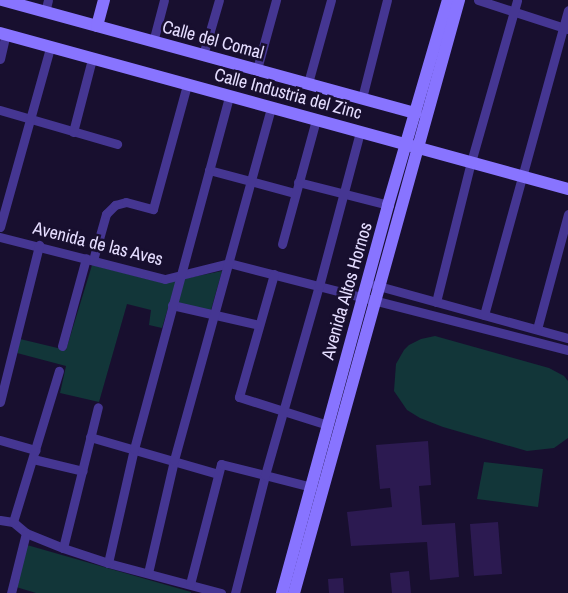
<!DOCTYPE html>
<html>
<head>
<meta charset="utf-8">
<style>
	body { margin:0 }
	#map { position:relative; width:568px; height:593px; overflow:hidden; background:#180f2f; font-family:"Archivo Narrow",sans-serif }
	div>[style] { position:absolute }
	.green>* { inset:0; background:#123639 }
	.building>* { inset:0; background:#2c1a51 }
	.street>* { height:9px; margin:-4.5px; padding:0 4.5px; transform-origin:4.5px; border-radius:4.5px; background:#453692 }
	.secondary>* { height:12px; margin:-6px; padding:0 6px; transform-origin:6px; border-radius:6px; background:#8874ff }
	span { translate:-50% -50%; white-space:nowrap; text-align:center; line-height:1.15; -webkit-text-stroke:5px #180f2f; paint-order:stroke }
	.street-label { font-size:18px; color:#e5ddff }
</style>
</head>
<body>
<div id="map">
	<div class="green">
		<div style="clip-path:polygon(92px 265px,163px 283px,222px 271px,209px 317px,168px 308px,162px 328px,149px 325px,151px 310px,127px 304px,99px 402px,60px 393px,66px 366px,17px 353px,20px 339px,66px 350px)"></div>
		<div style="clip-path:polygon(435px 336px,549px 368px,564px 376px,568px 381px,568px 438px,554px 448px,527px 451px,443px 427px,420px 418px,407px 410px,394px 391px,396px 364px,404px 350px,409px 345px,421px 339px)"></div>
		<div style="clip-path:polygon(484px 462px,543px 469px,538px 507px,477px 499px)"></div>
		<div style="clip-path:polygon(27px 545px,191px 592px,191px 593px,36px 593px,16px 587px)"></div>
	</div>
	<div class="building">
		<div style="clip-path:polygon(428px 441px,431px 485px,419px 486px,422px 525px,455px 523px,459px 577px,430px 580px,427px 542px,351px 546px,347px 512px,392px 507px,390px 488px,380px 489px,376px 445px)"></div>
		<div style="clip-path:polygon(498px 522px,502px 574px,474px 576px,470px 524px)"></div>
		<div style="clip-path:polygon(409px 571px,411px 593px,392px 593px,390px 573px)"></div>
		<div style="clip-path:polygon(343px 578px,344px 593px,329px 593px,328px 579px)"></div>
	</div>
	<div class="street">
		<div style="left:478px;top:0;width:95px;rotate:17.9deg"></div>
		<div style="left:45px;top:12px;width:12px;rotate:-76deg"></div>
		<div style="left:153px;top:42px;width:43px;rotate:-75.3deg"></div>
		<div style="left:203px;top:55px;width:57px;rotate:-73.8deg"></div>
		<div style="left:0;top:59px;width:26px;rotate:-77deg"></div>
		<div style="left:257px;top:69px;width:72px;rotate:-74.6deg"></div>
		<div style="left:308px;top:83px;width:86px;rotate:-74.5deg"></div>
		<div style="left:362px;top:98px;width:101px;rotate:-75.7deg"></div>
		<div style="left:0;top:110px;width:122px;rotate:16.2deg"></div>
		<div style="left:73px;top:132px;width:75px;rotate:-75.4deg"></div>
		<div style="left:209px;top:170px;width:89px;rotate:15deg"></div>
		<div style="left:298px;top:182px;width:93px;rotate:14.3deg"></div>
		<div style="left:0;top:227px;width:186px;rotate:-74.4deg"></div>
		<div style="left:0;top:237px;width:170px;rotate:14.3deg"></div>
		<div style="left:165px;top:279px;width:66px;rotate:-14deg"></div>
		<div style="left:229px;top:263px;width:350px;rotate:14.4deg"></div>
		<div style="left:282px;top:244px;width:129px;rotate:-74.7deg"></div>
		<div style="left:93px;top:260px;width:48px;rotate:-74.2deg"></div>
		<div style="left:106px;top:214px;width:13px;rotate:-45deg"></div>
		<div style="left:115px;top:205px;width:11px;rotate:-15deg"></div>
		<div style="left:126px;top:202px;width:28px;rotate:15deg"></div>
		<div style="left:153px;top:209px;width:129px;rotate:-74.7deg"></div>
		<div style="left:274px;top:274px;width:128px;rotate:105.9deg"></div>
		<div style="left:239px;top:397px;width:93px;rotate:17.5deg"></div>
		<div style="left:375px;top:285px;width:200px;rotate:15.4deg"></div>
		<div style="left:436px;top:302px;width:144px;rotate:-76deg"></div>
		<div style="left:471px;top:162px;width:168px;rotate:-74.1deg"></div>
		<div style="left:172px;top:305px;width:89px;rotate:12.9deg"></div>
		<div style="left:484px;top:315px;width:316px;rotate:-74.6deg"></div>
		<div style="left:537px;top:329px;width:119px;rotate:-74.9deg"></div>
		<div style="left:62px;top:346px;width:91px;rotate:-74.7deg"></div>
		<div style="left:0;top:402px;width:162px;rotate:-76deg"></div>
		<div style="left:90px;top:437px;width:133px;rotate:16.1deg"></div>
		<div style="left:0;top:440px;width:37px;rotate:16deg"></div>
		<div style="left:33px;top:459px;width:51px;rotate:13.5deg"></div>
		<div style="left:0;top:520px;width:13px;rotate:9deg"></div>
		<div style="left:13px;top:522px;width:17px;rotate:40deg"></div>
		<div style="left:26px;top:533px;width:40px;rotate:22deg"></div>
		<div style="left:63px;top:548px;width:47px;rotate:18.4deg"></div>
		<div style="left:108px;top:563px;width:117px;rotate:14.9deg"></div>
		<div style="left:13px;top:522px;width:158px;rotate:-73.1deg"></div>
		<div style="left:63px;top:548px;width:145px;rotate:-76.1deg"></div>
		<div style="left:108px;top:563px;width:117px;rotate:-77.2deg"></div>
		<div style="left:134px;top:449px;width:366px;rotate:-74.9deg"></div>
		<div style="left:148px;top:573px;width:116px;rotate:-77deg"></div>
		<div style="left:174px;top:460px;width:365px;rotate:-74.6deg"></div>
		<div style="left:190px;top:584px;width:124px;rotate:-75.5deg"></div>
		<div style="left:221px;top:464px;width:94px;rotate:14.2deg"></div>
		<div style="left:11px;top:593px;width:62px;rotate:-76deg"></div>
		<div style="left:235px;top:593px;width:122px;rotate:-75.7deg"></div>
		<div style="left:265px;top:475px;width:197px;rotate:-74.1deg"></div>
		<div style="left:319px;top:286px;width:159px;rotate:-75.1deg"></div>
	</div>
	<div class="secondary">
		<div style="left:2px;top:0;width:429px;rotate:15.3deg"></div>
		<div style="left:97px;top:26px;width:27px;rotate:-75deg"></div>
		<div style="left:0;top:33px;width:589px;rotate:15.36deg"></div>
		<div style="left:282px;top:593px;width:402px;rotate:-74.7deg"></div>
		<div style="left:388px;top:205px;width:214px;rotate:-73.7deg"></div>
		<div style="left:294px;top:593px;width:616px;rotate:-74.45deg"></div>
	</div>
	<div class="street-label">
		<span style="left:213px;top:40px;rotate:15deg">Calle del Comal</span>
		<span style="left:288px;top:94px;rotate:15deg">Calle Industria del Zinc</span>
		<span style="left:98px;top:244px;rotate:14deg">Avenida de las Aves</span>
		<span style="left:347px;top:291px;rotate:-74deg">Avenida Altos Hornos</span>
	</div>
</div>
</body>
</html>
